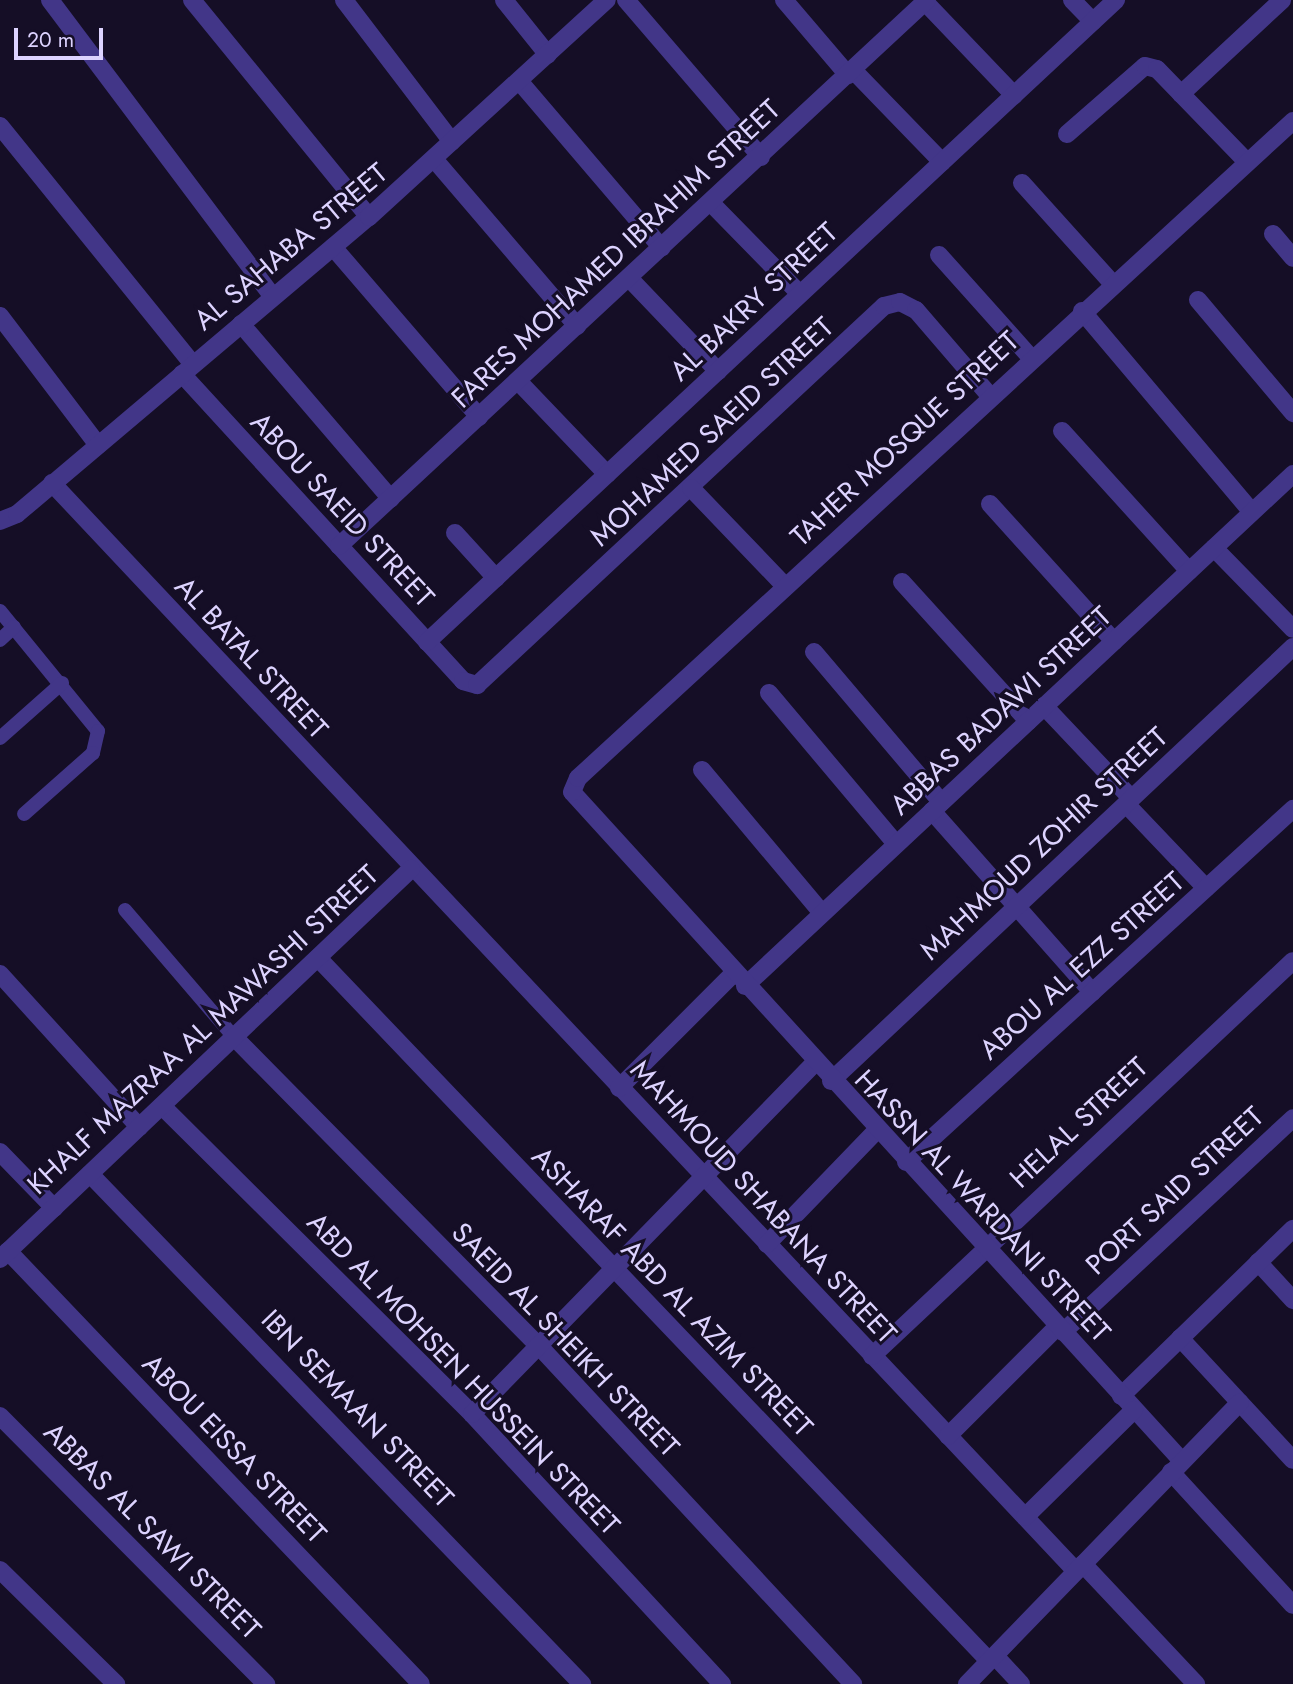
<!DOCTYPE html>
<html>
<head>
<meta charset="utf-8">
<style>
	body { margin:0 }
	#map { position:relative; width:1293px; height:1684px; overflow:hidden; background:#150e26; font-family:Jost,sans-serif }
	div>[style] { position:absolute }
	.lane>* { height:14px; margin:-7px; padding:0 7px; transform-origin:7px; border-radius:7px; background:#423688 }
	.street>* { height:18px; margin:-9px; padding:0 9px; transform-origin:9px; border-radius:9px; background:#423688 }
	span { translate:-50% -50%; white-space:nowrap; text-align:center; line-height:1.15; -webkit-text-stroke:6px #150e26; paint-order:stroke }
	.street-label { font-size:28px; color:#ddd3ff }
	.scale { position:absolute; left:14px; top:28px; width:89px; height:32px; box-sizing:border-box; border:4px solid #ddd3ff; border-top:0; padding-left:9px; font-size:21px; line-height:24px; white-space:nowrap; color:#ddd3ff; -webkit-text-stroke:5px #150e26; paint-order:stroke }
</style>
</head>
<body>
<div id="map">
	<div class="lane">
		<div style="left:0;top:611px;width:155px;rotate:50.8deg"></div>
		<div style="left:98px;top:731px;width:23px;rotate:103deg"></div>
		<div style="left:93px;top:753px;width:92px;rotate:138.5deg"></div>
		<div style="left:0;top:640px;width:19px;rotate:-43deg"></div>
		<div style="left:0;top:738px;width:83px;rotate:-41.6deg"></div>
		<div style="left:125px;top:910px;width:167px;rotate:49.4deg"></div>
	</div>
	<div class="street">
		<div style="left:50px;top:0;width:371px;rotate:53.1deg"></div>
		<div style="left:192px;top:0;width:280px;rotate:50.8deg"></div>
		<div style="left:344px;top:0;width:178px;rotate:52.7deg"></div>
		<div style="left:504px;top:0;width:70px;rotate:51.3deg"></div>
		<div style="left:626px;top:0;width:207px;rotate:49.3deg"></div>
		<div style="left:784px;top:0;width:99px;rotate:49.5deg"></div>
		<div style="left:1072px;top:0;width:30px;rotate:46deg"></div>
		<div style="left:925px;top:2px;width:129px;rotate:46.3deg"></div>
		<div style="left:853px;top:70px;width:128px;rotate:45.9deg"></div>
		<div style="left:520px;top:82px;width:218px;rotate:49.5deg"></div>
		<div style="left:1181px;top:94px;width:138px;rotate:-42.9deg"></div>
		<div style="left:0;top:126px;width:306px;rotate:51deg"></div>
		<div style="left:1067px;top:134px;width:103px;rotate:-41.1deg"></div>
		<div style="left:1145px;top:66px;width:12px;rotate:14deg"></div>
		<div style="left:1157px;top:69px;width:128px;rotate:45.9deg"></div>
		<div style="left:434px;top:159px;width:220px;rotate:49.4deg"></div>
		<div style="left:1022px;top:183px;width:135px;rotate:48deg"></div>
		<div style="left:711px;top:203px;width:127px;rotate:45.6deg"></div>
		<div style="left:1273px;top:234px;width:31px;rotate:50deg"></div>
		<div style="left:333px;top:247px;width:224px;rotate:49.3deg"></div>
		<div style="left:939px;top:255px;width:138px;rotate:48.2deg"></div>
		<div style="left:629px;top:278px;width:129px;rotate:46.3deg"></div>
		<div style="left:1198px;top:300px;width:148px;rotate:49.9deg"></div>
		<div style="left:1082px;top:311px;width:263px;rotate:49.8deg"></div>
		<div style="left:0;top:316px;width:162px;rotate:52.8deg"></div>
		<div style="left:241px;top:324px;width:230px;rotate:49.4deg"></div>
		<div style="left:182px;top:374px;width:416px;rotate:47.5deg"></div>
		<div style="left:463px;top:681px;width:15px;rotate:16deg"></div>
		<div style="left:477px;top:685px;width:556px;rotate:-42.96deg"></div>
		<div style="left:884px;top:306px;width:16px;rotate:-14deg"></div>
		<div style="left:900px;top:302px;width:18px;rotate:27deg"></div>
		<div style="left:916px;top:310px;width:113px;rotate:49.3deg"></div>
		<div style="left:518px;top:381px;width:129px;rotate:46.3deg"></div>
		<div style="left:1062px;top:431px;width:189px;rotate:47.8deg"></div>
		<div style="left:52px;top:483px;width:1494px;rotate:46.74deg"></div>
		<div style="left:691px;top:488px;width:136px;rotate:46.2deg"></div>
		<div style="left:990px;top:504px;width:185px;rotate:47.9deg"></div>
		<div style="left:0;top:521px;width:18px;rotate:-22deg"></div>
		<div style="left:17px;top:514px;width:461px;rotate:-40.2deg"></div>
		<div style="left:369px;top:217px;width:322px;rotate:-42.4deg"></div>
		<div style="left:455px;top:533px;width:61px;rotate:47.7deg"></div>
		<div style="left:339px;top:546px;width:802px;rotate:-42.88deg"></div>
		<div style="left:1214px;top:548px;width:113px;rotate:45.7deg"></div>
		<div style="left:902px;top:582px;width:188px;rotate:47.8deg"></div>
		<div style="left:427px;top:642px;width:942px;rotate:-42.98deg"></div>
		<div style="left:814px;top:652px;width:197px;rotate:49.7deg"></div>
		<div style="left:769px;top:693px;width:197px;rotate:49.9deg"></div>
		<div style="left:1044px;top:706px;width:127px;rotate:46.6deg"></div>
		<div style="left:702px;top:770px;width:187px;rotate:50deg"></div>
		<div style="left:1126px;top:804px;width:116px;rotate:46.4deg"></div>
		<div style="left:932px;top:811px;width:242px;rotate:48.5deg"></div>
		<div style="left:318px;top:958px;width:972px;rotate:46.33deg"></div>
		<div style="left:0;top:974px;width:207px;rotate:47.7deg"></div>
		<div style="left:745px;top:986px;width:750px;rotate:-43.05deg"></div>
		<div style="left:234px;top:1037px;width:436px;rotate:45.4deg"></div>
		<div style="left:540px;top:1347px;width:460px;rotate:47.1deg"></div>
		<div style="left:831px;top:1081px;width:634px;rotate:-43.21deg"></div>
		<div style="left:619px;top:1088px;width:161px;rotate:-45deg"></div>
		<div style="left:162px;top:1106px;width:437px;rotate:44.8deg"></div>
		<div style="left:472px;top:1414px;width:368px;rotate:47.2deg"></div>
		<div style="left:0;top:1152px;width:78px;rotate:46deg"></div>
		<div style="left:906px;top:1162px;width:524px;rotate:-42.37deg"></div>
		<div style="left:90px;top:1174px;width:709px;rotate:46.03deg"></div>
		<div style="left:767px;top:1244px;width:158px;rotate:-46deg"></div>
		<div style="left:8px;top:1251px;width:598px;rotate:46.35deg"></div>
		<div style="left:0;top:1259px;width:567px;rotate:-43.5deg"></div>
		<div style="left:1258px;top:1262px;width:52px;rotate:47.4deg"></div>
		<div style="left:1063px;top:1332px;width:314px;rotate:-42.9deg"></div>
		<div style="left:1180px;top:1338px;width:166px;rotate:47.2deg"></div>
		<div style="left:872px;top:1356px;width:577px;rotate:-43.18deg"></div>
		<div style="left:1121px;top:1396px;width:240px;rotate:-44.2deg"></div>
		<div style="left:472px;top:1414px;width:491px;rotate:-45.7deg"></div>
		<div style="left:0;top:1416px;width:378px;rotate:45.2deg"></div>
		<div style="left:948px;top:1436px;width:154px;rotate:-45deg"></div>
		<div style="left:1182px;top:1461px;width:905px;rotate:-132.36deg"></div>
		<div style="left:572px;top:792px;width:15px;rotate:-67deg"></div>
		<div style="left:578px;top:778px;width:971px;rotate:-42.58deg"></div>
		<div style="left:1171px;top:1472px;width:180px;rotate:47.5deg"></div>
		<div style="left:1025px;top:1517px;width:153px;rotate:-44.5deg"></div>
		<div style="left:1083px;top:1564px;width:165px;rotate:46.7deg"></div>
		<div style="left:0;top:1570px;width:163px;rotate:44.5deg"></div>
		<div style="left:995px;top:1656px;width:38px;rotate:47deg"></div>
		<div style="left:967px;top:1684px;width:392px;rotate:-45.9deg"></div>
	</div>
	<div class="street-label">
		<span style="left:291px;top:247px;rotate:-40deg">AL SAHABA STREET</span>
		<span style="left:616px;top:254px;rotate:-43deg">FARES MOHAMED IBRAHIM STREET</span>
		<span style="left:754px;top:302px;rotate:-43deg">AL BAKRY STREET</span>
		<span style="left:712px;top:432px;rotate:-43deg">MOHAMED SAEID STREET</span>
		<span style="left:905px;top:439px;rotate:-43deg">TAHER MOSQUE STREET</span>
		<span style="left:342px;top:510px;rotate:47deg">ABOU SAEID STREET</span>
		<span style="left:251px;top:658px;rotate:47deg">AL BATAL STREET</span>
		<span style="left:1001px;top:711px;rotate:-43deg">ABBAS BADAWI STREET</span>
		<span style="left:1044px;top:844px;rotate:-43deg">MAHMOUD ZOHIR STREET</span>
		<span style="left:1082px;top:966px;rotate:-42deg">ABOU AL EZZ STREET</span>
		<span style="left:203px;top:1030px;rotate:-43deg">KHALF MAZRAA AL MAWASHI STREET</span>
		<span style="left:1079px;top:1123px;rotate:-43deg">HELAL STREET</span>
		<span style="left:1175px;top:1191px;rotate:-43deg">PORT SAID STREET</span>
		<span style="left:763px;top:1202px;rotate:47deg">MAHMOUD SHABANA STREET</span>
		<span style="left:982px;top:1206px;rotate:47deg">HASSN AL WARDANI STREET</span>
		<span style="left:672px;top:1292px;rotate:46deg">ASHARAF ABD AL AZIM STREET</span>
		<span style="left:565px;top:1340px;rotate:46deg">SAEID AL SHEIKH STREET</span>
		<span style="left:463px;top:1374px;rotate:46deg">ABD AL MOHSEN HUSSEIN STREET</span>
		<span style="left:357px;top:1409px;rotate:46deg">IBN SEMAAN STREET</span>
		<span style="left:234px;top:1449px;rotate:46deg">ABOU EISSA STREET</span>
		<span style="left:152px;top:1531px;rotate:45deg">ABBAS AL SAWI STREET</span>
	</div>
	<div class="scale">20 m</div>
</div>
</body>
</html>
